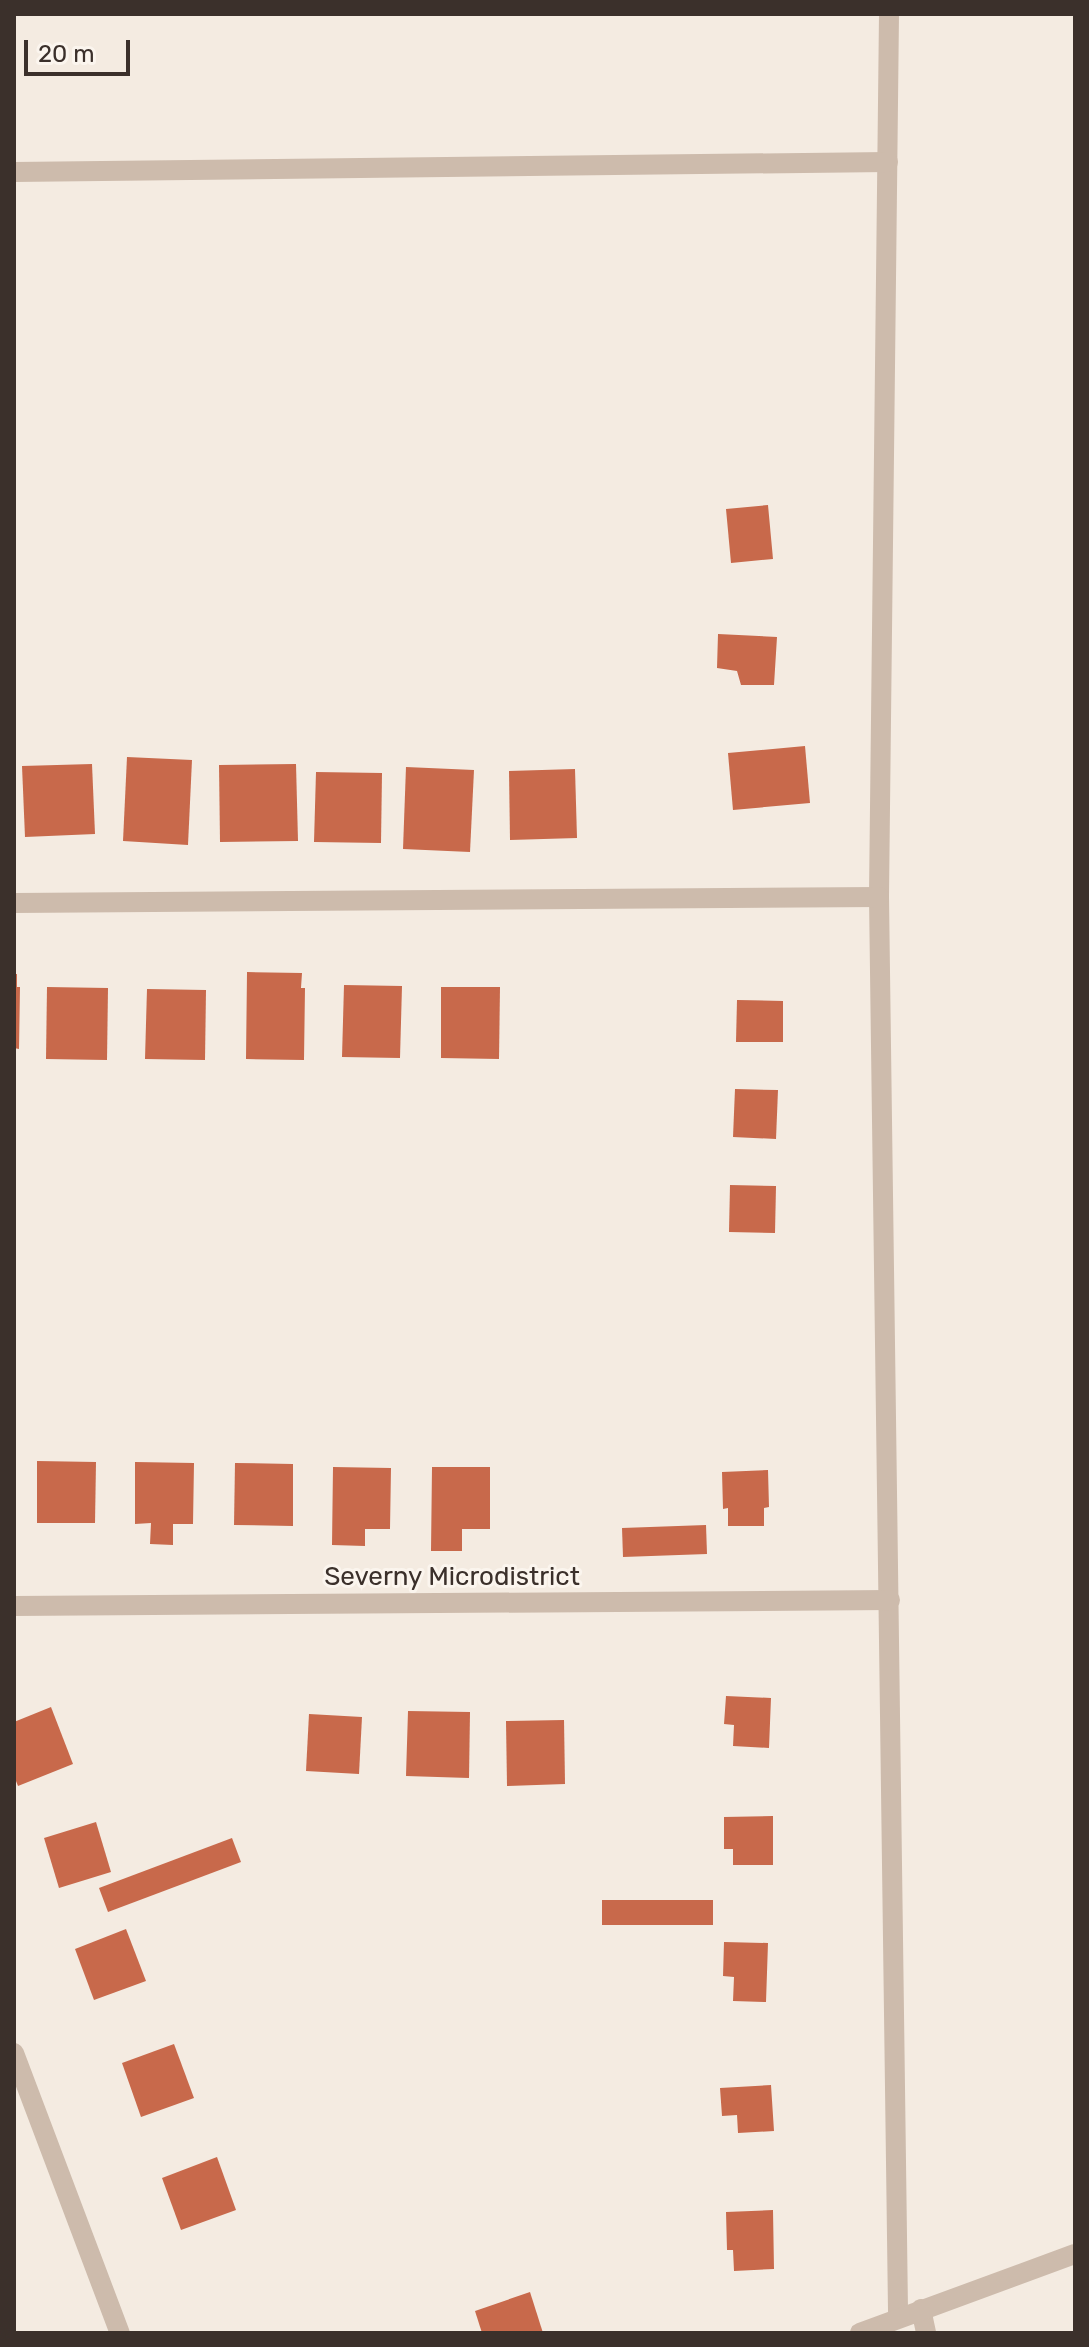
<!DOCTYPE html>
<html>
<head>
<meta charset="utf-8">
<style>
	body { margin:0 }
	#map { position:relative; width:1089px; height:2347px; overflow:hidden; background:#f4ebe1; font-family:Rubik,sans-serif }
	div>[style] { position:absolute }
	.building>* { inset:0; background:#c8694b }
	.minor>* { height:20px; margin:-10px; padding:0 10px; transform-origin:10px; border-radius:10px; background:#cdbbac }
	span { translate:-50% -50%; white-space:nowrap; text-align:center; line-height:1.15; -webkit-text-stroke:6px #fbf5ee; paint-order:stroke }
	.street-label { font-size:26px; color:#3b302b }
	.frame { position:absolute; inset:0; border:16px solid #3b302b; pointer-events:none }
	.scale { position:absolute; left:24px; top:40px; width:106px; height:36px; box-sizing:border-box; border:4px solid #3b302b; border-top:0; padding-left:10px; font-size:24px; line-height:28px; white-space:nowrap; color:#3b302b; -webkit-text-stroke:6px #fbf5ee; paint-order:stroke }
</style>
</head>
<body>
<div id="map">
	<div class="building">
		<div style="clip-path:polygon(768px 505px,773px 559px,731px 563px,726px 509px)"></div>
		<div style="clip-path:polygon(718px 634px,777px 637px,774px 685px,741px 685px,737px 671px,717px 668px)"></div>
		<div style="clip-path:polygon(805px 746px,810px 803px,733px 810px,728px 753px)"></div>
		<div style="clip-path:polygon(127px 757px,192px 760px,188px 845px,123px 841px)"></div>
		<div style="clip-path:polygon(92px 764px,95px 834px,25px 837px,22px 766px)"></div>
		<div style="clip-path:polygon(296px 764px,298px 841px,220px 842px,219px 765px)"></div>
		<div style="clip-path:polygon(406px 767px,474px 770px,470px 852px,403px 849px)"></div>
		<div style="clip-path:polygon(575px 769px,577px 838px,510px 840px,509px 771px)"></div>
		<div style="clip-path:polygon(316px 772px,382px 773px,381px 843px,314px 842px)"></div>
		<div style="clip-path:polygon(247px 972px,302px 973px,301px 988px,305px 988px,304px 1060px,246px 1059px)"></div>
		<div style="clip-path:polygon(14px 974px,17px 974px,17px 987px,20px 987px,19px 1049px,14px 1048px)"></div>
		<div style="clip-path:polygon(344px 985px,402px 986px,400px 1058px,342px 1057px)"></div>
		<div style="clip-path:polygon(47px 987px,108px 988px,107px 1060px,46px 1059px)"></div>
		<div style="clip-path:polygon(441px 987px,500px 987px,499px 1059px,441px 1058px)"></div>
		<div style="clip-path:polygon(147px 989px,206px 990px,205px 1060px,145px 1059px)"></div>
		<div style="clip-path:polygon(737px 1000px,783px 1001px,783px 1042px,736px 1042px)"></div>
		<div style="clip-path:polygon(735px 1089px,778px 1090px,776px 1139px,733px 1137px)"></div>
		<div style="clip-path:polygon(730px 1185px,776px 1186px,775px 1233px,729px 1232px)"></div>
		<div style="clip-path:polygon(37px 1461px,96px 1462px,95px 1523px,37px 1523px)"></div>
		<div style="clip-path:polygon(135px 1462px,194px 1463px,193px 1524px,173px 1524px,173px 1545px,150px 1544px,151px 1523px,135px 1524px)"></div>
		<div style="clip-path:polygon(235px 1463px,293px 1464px,293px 1526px,234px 1525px)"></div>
		<div style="clip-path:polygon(333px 1467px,391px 1468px,390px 1529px,365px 1529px,365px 1546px,332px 1545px)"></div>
		<div style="clip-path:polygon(432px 1467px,490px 1467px,490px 1529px,462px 1529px,462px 1551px,431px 1551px)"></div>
		<div style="clip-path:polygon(768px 1470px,769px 1507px,764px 1508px,764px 1526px,728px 1526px,728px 1508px,723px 1509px,722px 1472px)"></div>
		<div style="clip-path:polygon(706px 1525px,707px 1554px,623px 1557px,622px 1528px)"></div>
		<div style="clip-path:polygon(726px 1696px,771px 1698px,769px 1748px,733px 1746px,734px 1725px,724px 1724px)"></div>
		<div style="clip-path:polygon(51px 1707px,73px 1764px,18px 1786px,14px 1776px,14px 1722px)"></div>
		<div style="clip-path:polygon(408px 1711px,470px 1712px,469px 1778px,406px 1776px)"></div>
		<div style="clip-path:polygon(309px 1714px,362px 1717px,359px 1774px,306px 1771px)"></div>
		<div style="clip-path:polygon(564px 1720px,565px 1784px,507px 1786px,506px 1721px)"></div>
		<div style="clip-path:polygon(773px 1816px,773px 1865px,733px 1865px,733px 1849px,724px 1849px,724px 1817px)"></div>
		<div style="clip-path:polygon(96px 1822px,111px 1872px,59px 1888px,44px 1838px)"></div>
		<div style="clip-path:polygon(232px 1838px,241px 1862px,108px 1912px,99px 1888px)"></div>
		<div style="clip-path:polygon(602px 1900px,713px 1900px,713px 1925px,602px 1925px)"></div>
		<div style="clip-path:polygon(126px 1929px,146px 1981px,94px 2000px,75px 1949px)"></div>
		<div style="clip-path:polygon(724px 1942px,768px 1943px,766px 2002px,733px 2001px,734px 1977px,723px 1976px)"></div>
		<div style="clip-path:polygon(174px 2044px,194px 2098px,141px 2117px,122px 2063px)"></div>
		<div style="clip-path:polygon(771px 2085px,774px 2131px,738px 2133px,737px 2115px,722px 2116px,720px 2088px)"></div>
		<div style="clip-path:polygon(217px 2157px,236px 2210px,181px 2230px,162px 2178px)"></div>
		<div style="clip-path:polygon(773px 2210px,774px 2269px,734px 2271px,733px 2250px,727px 2250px,726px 2212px)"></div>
		<div style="clip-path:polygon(530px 2292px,543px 2333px,482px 2333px,475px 2311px)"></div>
	</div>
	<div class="minor">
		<div style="left:889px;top:14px;width:883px;rotate:90.65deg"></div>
		<div style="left:879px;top:897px;width:1421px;rotate:89.23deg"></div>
		<div style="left:14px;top:172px;width:874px;rotate:-0.66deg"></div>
		<div style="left:14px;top:903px;width:865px;rotate:-0.4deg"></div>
		<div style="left:14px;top:1606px;width:876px;rotate:-0.39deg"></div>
		<div style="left:14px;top:2053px;width:299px;rotate:69.3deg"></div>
		<div style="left:921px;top:2309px;width:25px;rotate:78deg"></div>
		<div style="left:860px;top:2333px;width:229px;rotate:-20.2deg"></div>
	</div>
	<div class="street-label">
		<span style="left:452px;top:1577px">Severny Microdistrict</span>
	</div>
	<div class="frame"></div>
	<div class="scale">20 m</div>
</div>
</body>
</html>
